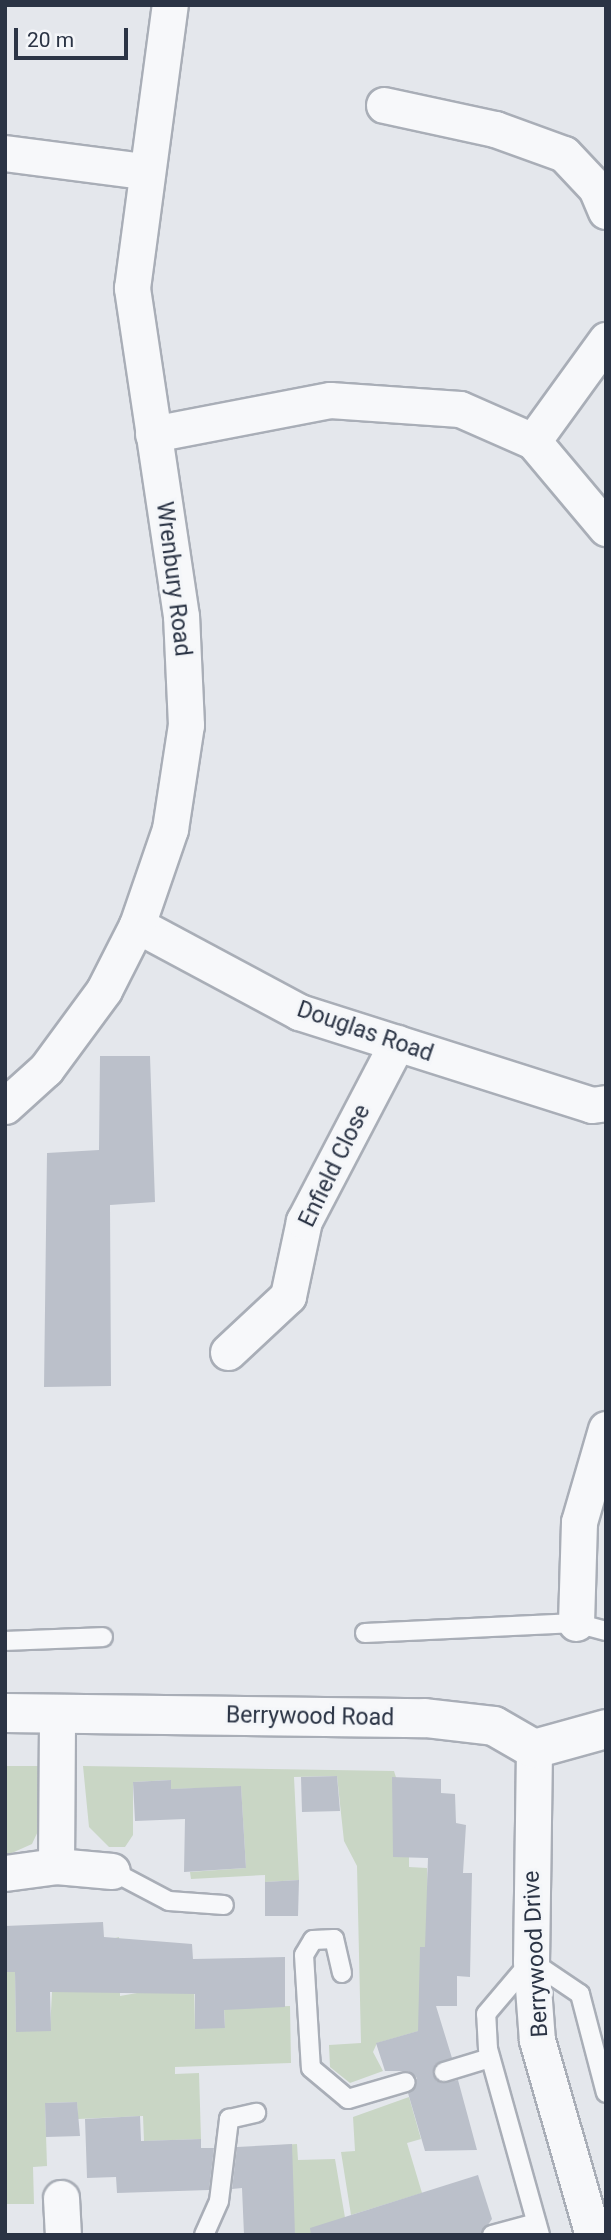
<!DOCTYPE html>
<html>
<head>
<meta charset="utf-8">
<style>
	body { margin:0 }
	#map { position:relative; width:611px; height:2240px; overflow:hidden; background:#e4e7ec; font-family:Roboto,sans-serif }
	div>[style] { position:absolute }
	.green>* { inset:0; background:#c9d6c5 }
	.building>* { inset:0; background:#bbc0ca }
	.roads { filter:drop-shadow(2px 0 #a9aeb7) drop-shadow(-2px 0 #a9aeb7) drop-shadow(0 2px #a9aeb7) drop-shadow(0 -2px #a9aeb7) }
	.service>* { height:18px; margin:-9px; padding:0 9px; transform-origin:9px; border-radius:9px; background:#f7f8fa }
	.minor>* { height:35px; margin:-17.5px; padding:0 17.5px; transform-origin:17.5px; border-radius:17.5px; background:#f7f8fa }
	.tertiary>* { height:38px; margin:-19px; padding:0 19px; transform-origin:19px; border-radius:19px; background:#f7f8fa }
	span { translate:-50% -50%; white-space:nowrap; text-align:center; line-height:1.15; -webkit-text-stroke:6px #f4f6f9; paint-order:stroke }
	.street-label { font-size:23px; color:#2b3445 }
	.frame { position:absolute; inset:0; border:7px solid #2b3445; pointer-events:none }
	.scale { position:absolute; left:14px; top:28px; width:114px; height:32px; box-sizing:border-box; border:4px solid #2b3445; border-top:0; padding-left:9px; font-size:21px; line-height:24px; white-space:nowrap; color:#2b3445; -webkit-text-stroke:5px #f4f6f9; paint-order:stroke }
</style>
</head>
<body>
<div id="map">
	<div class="green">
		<div style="clip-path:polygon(5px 1766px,40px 1766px,39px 1829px,32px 1844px,5px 1856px)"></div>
		<div style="clip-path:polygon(83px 1766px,394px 1771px,409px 1819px,409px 1867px,427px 1868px,430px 1948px,420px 1947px,422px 2030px,377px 2043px,373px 2052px,383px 2071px,350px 2083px,330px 2067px,329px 2045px,361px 2043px,357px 1866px,344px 1841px,337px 1776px,294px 1777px,299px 1880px,265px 1882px,265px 1875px,191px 1879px,190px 1872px,246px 1868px,241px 1787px,171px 1789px,170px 1780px,133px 1782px,133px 1835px,125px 1847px,109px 1847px,89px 1827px)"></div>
		<div style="clip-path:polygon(119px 1937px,120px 1996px,194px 1983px,195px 2028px,225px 2028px,224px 2008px,290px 2006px,291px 2063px,175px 2067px,175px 2074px,199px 2073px,201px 2139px,144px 2141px,143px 2116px,78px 2119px,77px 2102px,45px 2103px,47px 2166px,33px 2167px,34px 2204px,5px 2204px,5px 1972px,15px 1963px,16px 2031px,50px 2030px,52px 1992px,75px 1992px,111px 1939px)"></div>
		<div style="clip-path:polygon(409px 2097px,421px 2139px,407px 2143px,422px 2193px,351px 2215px,341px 2152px,355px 2151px,353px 2117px)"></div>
		<div style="clip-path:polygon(297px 2144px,298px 2160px,335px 2159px,348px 2235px,295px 2235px,282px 2145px)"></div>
	</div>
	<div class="building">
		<div style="clip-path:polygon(100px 1056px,150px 1056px,155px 1202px,110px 1205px,111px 1386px,44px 1387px,47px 1153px,99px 1150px)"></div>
		<div style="clip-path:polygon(337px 1776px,340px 1811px,302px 1812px,301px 1777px)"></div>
		<div style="clip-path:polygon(392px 1777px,441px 1779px,441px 1793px,455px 1794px,456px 1823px,466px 1825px,463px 1873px,472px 1873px,470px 1977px,457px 1976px,457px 2006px,436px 2006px,452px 2058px,436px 2064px,433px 2075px,442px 2083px,458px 2080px,477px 2150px,425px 2151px,408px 2093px,417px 2078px,408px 2071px,385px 2071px,376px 2043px,418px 2031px,420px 1947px,425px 1947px,428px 1858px,393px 1857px)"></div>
		<div style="clip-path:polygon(171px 1780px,171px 1789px,241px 1786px,246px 1868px,184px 1872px,185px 1819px,135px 1821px,133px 1782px)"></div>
		<div style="clip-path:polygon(299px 1880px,298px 1916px,265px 1916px,265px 1882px)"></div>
		<div style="clip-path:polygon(103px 1922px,104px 1937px,192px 1944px,193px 1959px,285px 1957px,285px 2007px,224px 2010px,225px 2028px,195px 2029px,195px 1994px,50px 1992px,51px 2031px,16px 2032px,15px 1972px,5px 1972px,5px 1926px)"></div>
		<div style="clip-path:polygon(77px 2102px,80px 2136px,46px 2137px,45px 2103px)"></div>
		<div style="clip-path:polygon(140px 2116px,141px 2141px,201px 2139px,201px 2148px,214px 2148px,209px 2190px,117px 2193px,116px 2177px,87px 2178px,85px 2119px)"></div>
		<div style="clip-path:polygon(292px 2144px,295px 2235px,244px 2235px,242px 2188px,232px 2189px,237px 2147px)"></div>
		<div style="clip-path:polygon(478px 2175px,492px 2219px,481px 2235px,311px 2235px,310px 2228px)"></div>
	</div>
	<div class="roads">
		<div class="service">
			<div style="left:365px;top:1633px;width:211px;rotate:-2.7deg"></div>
			<div style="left:576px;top:1623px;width:31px;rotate:15deg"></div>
			<div style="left:5px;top:1641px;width:98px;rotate:-2.3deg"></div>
			<div style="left:112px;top:1871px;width:64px;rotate:27.8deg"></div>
			<div style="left:169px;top:1901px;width:55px;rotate:4.2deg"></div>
			<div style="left:342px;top:1973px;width:35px;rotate:-103deg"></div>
			<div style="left:334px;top:1939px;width:21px;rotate:177deg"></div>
			<div style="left:313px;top:1940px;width:17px;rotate:121deg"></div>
			<div style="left:304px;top:1955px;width:113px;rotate:86.5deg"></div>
			<div style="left:311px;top:2068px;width:48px;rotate:40deg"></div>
			<div style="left:348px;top:2099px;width:60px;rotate:-16.3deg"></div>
			<div style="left:444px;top:2072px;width:48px;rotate:-16.9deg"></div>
			<div style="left:204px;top:2235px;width:37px;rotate:-66deg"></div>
			<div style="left:219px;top:2201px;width:83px;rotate:-83deg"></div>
			<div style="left:229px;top:2119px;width:28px;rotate:-13deg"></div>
			<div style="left:492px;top:2235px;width:46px;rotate:-15.3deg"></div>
			<div style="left:540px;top:2235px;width:193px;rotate:-105.6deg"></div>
			<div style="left:488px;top:2049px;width:35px;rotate:-93deg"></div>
			<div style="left:486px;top:2014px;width:70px;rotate:-49.7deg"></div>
			<div style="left:531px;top:1961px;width:59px;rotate:34deg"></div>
			<div style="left:580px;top:1994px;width:102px;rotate:75.3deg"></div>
		</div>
		<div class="minor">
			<div style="left:384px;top:105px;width:114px;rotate:12.2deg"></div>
			<div style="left:495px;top:129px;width:73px;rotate:19.9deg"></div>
			<div style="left:564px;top:154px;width:47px;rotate:46.7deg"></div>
			<div style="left:596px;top:188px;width:25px;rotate:67deg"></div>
			<div style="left:5px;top:153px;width:140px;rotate:7.4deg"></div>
			<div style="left:153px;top:434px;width:180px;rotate:-10.9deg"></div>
			<div style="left:330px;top:400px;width:130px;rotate:4deg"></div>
			<div style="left:460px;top:409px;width:80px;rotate:23.7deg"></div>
			<div style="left:533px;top:441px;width:114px;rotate:50deg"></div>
			<div style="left:533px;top:441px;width:125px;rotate:-54.1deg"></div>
			<div style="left:137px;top:925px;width:184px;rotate:28.2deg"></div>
			<div style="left:299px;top:1012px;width:307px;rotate:17.6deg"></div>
			<div style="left:592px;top:1105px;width:14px;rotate:-8deg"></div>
			<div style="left:5px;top:1106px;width:55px;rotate:-42.1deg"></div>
			<div style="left:46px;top:1069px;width:98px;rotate:-53.7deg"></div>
			<div style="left:104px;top:990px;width:73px;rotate:-63.1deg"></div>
			<div style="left:137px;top:925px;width:102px;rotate:-71deg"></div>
			<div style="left:170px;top:829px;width:105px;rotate:-81.3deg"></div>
			<div style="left:186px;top:725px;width:109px;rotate:-92.6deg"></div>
			<div style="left:181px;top:616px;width:332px;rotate:-98.5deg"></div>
			<div style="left:132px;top:288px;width:286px;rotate:-82.4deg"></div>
			<div style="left:228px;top:1352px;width:82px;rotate:-43deg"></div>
			<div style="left:288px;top:1296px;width:77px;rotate:-78deg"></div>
			<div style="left:304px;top:1221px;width:201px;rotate:-62.4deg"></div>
			<div style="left:576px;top:1623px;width:101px;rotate:-88.3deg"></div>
			<div style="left:579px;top:1522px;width:97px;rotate:-73.8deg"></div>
			<div style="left:534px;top:1749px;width:212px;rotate:90.8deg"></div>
			<div style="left:531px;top:1961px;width:79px;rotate:85.7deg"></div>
			<div style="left:537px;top:2040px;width:203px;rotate:74deg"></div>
			<div style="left:56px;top:1866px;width:153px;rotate:-89.6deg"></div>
			<div style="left:5px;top:1873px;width:51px;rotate:-7.8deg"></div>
			<div style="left:56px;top:1866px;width:56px;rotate:5.1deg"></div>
			<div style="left:61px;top:2198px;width:37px;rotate:87deg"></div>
		</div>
		<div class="tertiary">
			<div style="left:5px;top:1713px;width:420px;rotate:0.7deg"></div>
			<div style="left:425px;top:1718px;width:69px;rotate:6.6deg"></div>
			<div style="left:494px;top:1726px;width:46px;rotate:29.9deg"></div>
			<div style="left:534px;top:1749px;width:75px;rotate:-15.5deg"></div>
		</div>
	</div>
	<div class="street-label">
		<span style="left:173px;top:579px;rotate:83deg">Wrenbury Road</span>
		<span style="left:365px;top:1032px;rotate:19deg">Douglas Road</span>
		<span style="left:335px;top:1166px;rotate:-64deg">Enfield Close</span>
		<span style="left:310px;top:1717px;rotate:1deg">Berrywood Road</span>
		<span style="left:536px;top:1954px;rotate:-93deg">Berrywood Drive</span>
	</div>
	<div class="frame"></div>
	<div class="scale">20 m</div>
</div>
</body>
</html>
